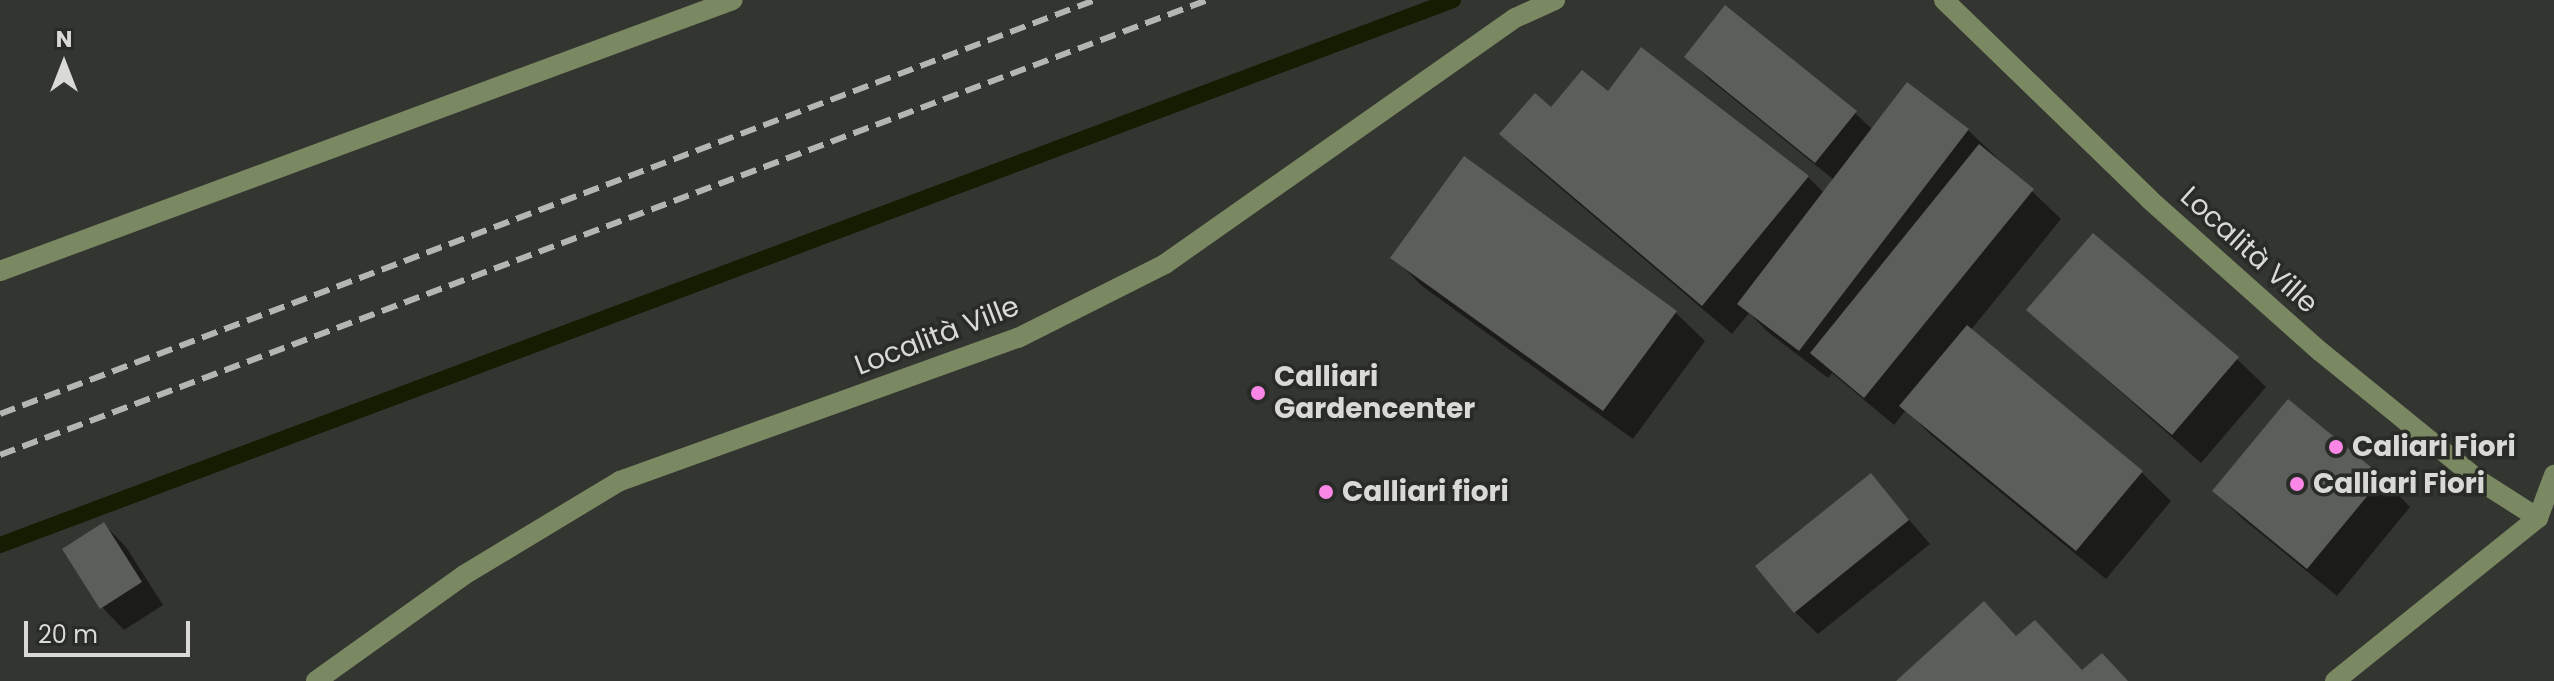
<!DOCTYPE html>
<html>
<head>
<meta charset="utf-8">
<style>
	body { margin:0 }
	#map { position:relative; width:2554px; height:681px; overflow:hidden; background:#333530; font-family:Poppins,sans-serif }
	div>[style] { position:absolute }
	.shadow>* { inset:0; background:#0007 }
	.stream>* { height:16px; margin:-8px; padding:0 8px; transform-origin:8px; border-radius:8px; background:#141d01 }
	.building>* { inset:0; background:#5c5e59 }
	.minor>* { height:20px; margin:-10px; padding:0 10px; transform-origin:10px; border-radius:10px; background:#7b8963 }
	.rail>* { height:6px; margin-top:-3px; transform-origin:0; background:repeating-linear-gradient(90deg,#b4b6b2 0 16px,transparent 0 24px) }
	.dots>* { width:22px; height:22px; translate:-50% -50%; box-sizing:border-box; border:4px solid #292b27; border-radius:50% }
	span { translate:-50% -50%; white-space:nowrap; text-align:center; line-height:1.15; -webkit-text-stroke:7px #292b27; paint-order:stroke }
	.street-label { font-size:28px; color:#d9dad7 }
	.poi-label { font-size:28px; color:#d9dad7; font-weight:700 }
	.left { translate:0 -50%; text-align:left }
	.north { position:absolute; left:24px; top:24px; width:80px; height:80px; -webkit-text-stroke:6px #292b27; paint-order:stroke; rotate:0deg; font-size:22px; font-weight:700; line-height:32px; text-align:center; color:#d9dad7 }
	.north::after { content:''; display:block; margin:auto; width:28px; height:36px; background:#d9dad7; clip-path:polygon(50% 0,100% 100%,50% 72%,0 100%) }
	.scale { position:absolute; left:24px; top:621px; width:166px; height:36px; box-sizing:border-box; border:4px solid #d9dad7; border-top:0; padding-left:10px; font-size:24px; line-height:28px; white-space:nowrap; color:#d9dad7; -webkit-text-stroke:6px #292b27; paint-order:stroke }
</style>
</head>
<body>
<div id="map">
	<div class="shadow">
		<div style="clip-path:polygon(1686px 57px,1855px 113px,1873px 130px,1968px 130px,2061px 219px,1970px 331px,2142px 473px,2171px 501px,2106px 579px,1930px 434px,1906px 410px,1894px 425px,1832px 373px,1828px 378px,1768px 332px,1749px 313px,1732px 334px,1531px 163px,1502px 134px,1560px 117px,1608px 94px,1808px 177px,1824px 193px,1834px 180px,1709px 79px)"></div>
		<div style="clip-path:polygon(1465px 159px,1676px 313px,1705px 341px,1633px 439px,1422px 286px,1393px 257px)"></div>
		<div style="clip-path:polygon(2028px 310px,2237px 359px,2266px 387px,2201px 463px)"></div>
		<div style="clip-path:polygon(1871px 476px,1930px 544px,1818px 634px,1795px 612px)"></div>
		<div style="clip-path:polygon(2382px 478px,2410px 507px,2337px 596px,2243px 519px,2214px 491px)"></div>
		<div style="clip-path:polygon(104px 524px,126px 547px,163px 605px,124px 630px,102px 607px)"></div>
	</div>
	<div class="stream">
		<div style="left:0;top:545px;width:1552px;rotate:-20.56deg"></div>
	</div>
	<div class="building">
		<div style="clip-path:polygon(1725px 5px,1857px 111px,1815px 163px,1684px 57px)"></div>
		<div style="clip-path:polygon(1641px 47px,1809px 176px,1702px 306px,1499px 134px,1535px 93px,1551px 107px,1582px 70px,1608px 91px)"></div>
		<div style="clip-path:polygon(1907px 82px,1969px 129px,1799px 351px,1737px 304px)"></div>
		<div style="clip-path:polygon(1979px 144px,2034px 189px,1864px 398px,1810px 353px)"></div>
		<div style="clip-path:polygon(1464px 156px,1677px 311px,1603px 411px,1390px 258px)"></div>
		<div style="clip-path:polygon(2093px 233px,2239px 357px,2172px 435px,2026px 310px)"></div>
		<div style="clip-path:polygon(1967px 325px,2143px 471px,2076px 551px,1899px 406px)"></div>
		<div style="clip-path:polygon(2288px 399px,2383px 477px,2307px 569px,2212px 491px)"></div>
		<div style="clip-path:polygon(1871px 473px,1909px 520px,1794px 613px,1755px 566px)"></div>
		<div style="clip-path:polygon(104px 522px,142px 582px,100px 609px,62px 549px)"></div>
		<div style="clip-path:polygon(1984px 601px,2016px 636px,2035px 620px,2082px 670px,2102px 653px,2128px 681px,1896px 681px)"></div>
	</div>
	<div class="minor">
		<div style="left:1944px;top:0;width:286px;rotate:44.1deg"></div>
		<div style="left:2149px;top:199px;width:230px;rotate:41.7deg"></div>
		<div style="left:2321px;top:352px;width:205px;rotate:39.1deg"></div>
		<div style="left:2480px;top:481px;width:69px;rotate:32.5deg"></div>
		<div style="left:0;top:271px;width:781px;rotate:-20.29deg"></div>
		<div style="left:2538px;top:518px;width:46px;rotate:-69.6deg"></div>
		<div style="left:316px;top:681px;width:182px;rotate:-35.6deg"></div>
		<div style="left:464px;top:575px;width:182px;rotate:-31.1deg"></div>
		<div style="left:620px;top:481px;width:423px;rotate:-19.8deg"></div>
		<div style="left:1018px;top:338px;width:165px;rotate:-26.7deg"></div>
		<div style="left:1165px;top:264px;width:428px;rotate:-35.1deg"></div>
		<div style="left:1515px;top:18px;width:44px;rotate:-24.2deg"></div>
		<div style="left:2335px;top:681px;width:260px;rotate:-38.8deg"></div>
	</div>
	<div class="rail">
		<div style="left:0;top:414px;width:1171px;rotate:-20.71deg"></div>
		<div style="left:0;top:455px;width:1290px;rotate:-20.65deg"></div>
	</div>
	<div class="dots">
		<div style="left:1258px;top:393px;background:#fa87e6"></div>
		<div style="left:2336px;top:447px;background:#fa87e6"></div>
		<div style="left:2297px;top:484px;background:#fa87e6"></div>
		<div style="left:1326px;top:492px;background:#fa87e6"></div>
	</div>
	<div class="street-label">
		<span style="left:2249px;top:250px;rotate:42deg">Località Ville</span>
		<span style="left:937px;top:336px;rotate:-21deg">Località Ville</span>
	</div>
	<div class="poi-label">
		<span class="left" style="left:1274px;top:393px">Calliari<br>Gardencenter</span>
		<span class="left" style="left:2352px;top:447px">Caliari Fiori</span>
		<span class="left" style="left:2313px;top:484px">Calliari Fiori</span>
		<span class="left" style="left:1342px;top:492px">Calliari fiori</span>
	</div>
	<div class="north">N</div>
	<div class="scale">20 m</div>
</div>
</body>
</html>
